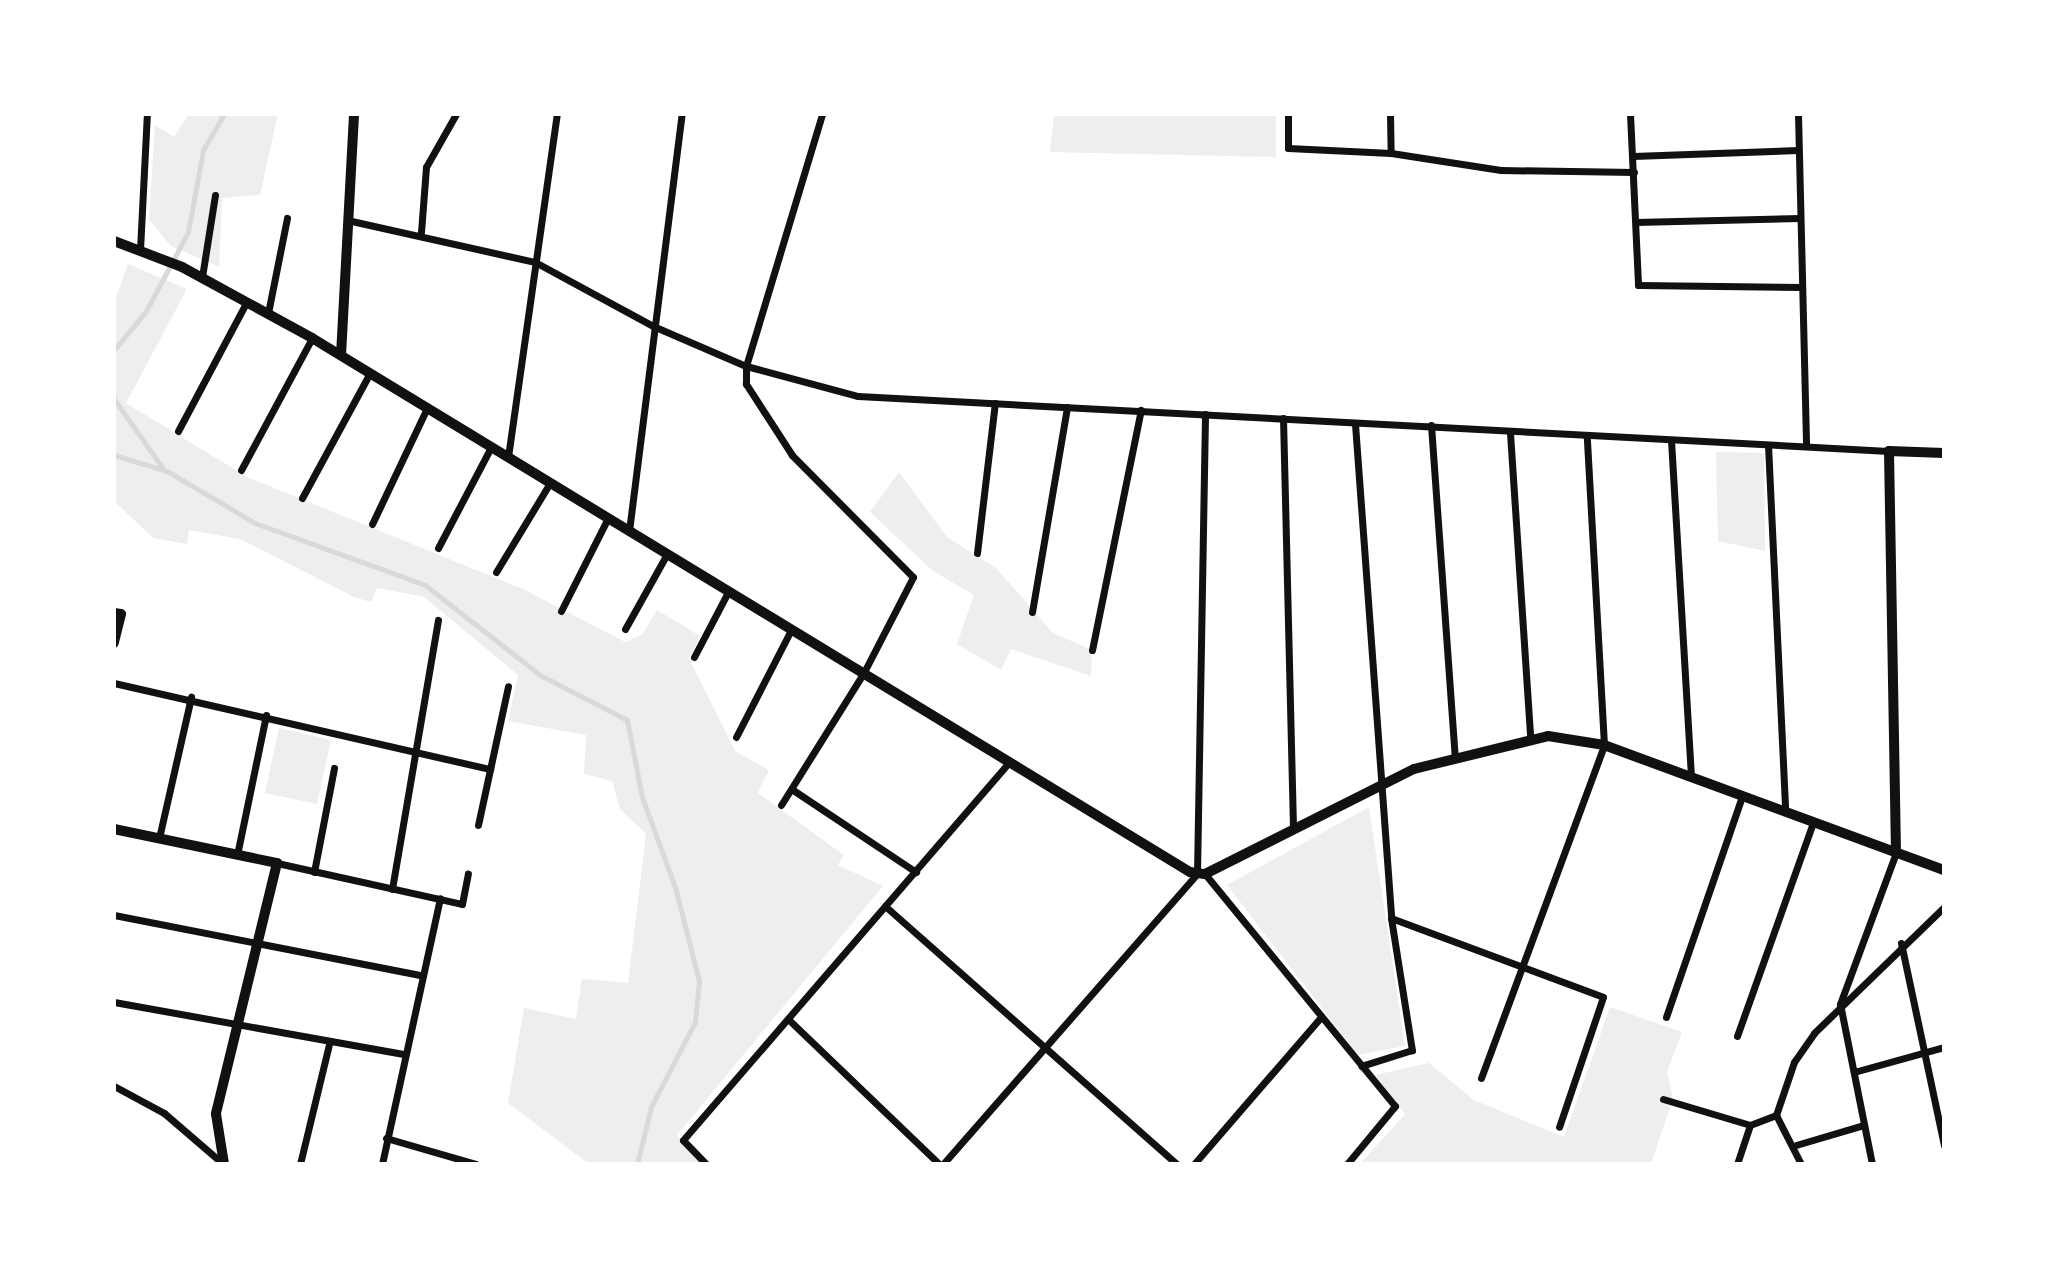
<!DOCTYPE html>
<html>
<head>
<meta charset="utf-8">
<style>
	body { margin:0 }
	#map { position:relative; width:2058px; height:1278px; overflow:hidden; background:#fff; font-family:"Sofia Sans Condensed",sans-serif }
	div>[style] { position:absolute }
	.green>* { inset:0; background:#eee }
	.stream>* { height:5px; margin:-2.5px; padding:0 2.5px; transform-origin:2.5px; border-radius:2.5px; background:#d9d9d9 }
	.minor>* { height:7px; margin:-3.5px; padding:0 3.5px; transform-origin:3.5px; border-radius:3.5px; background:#111 }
	.tertiary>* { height:10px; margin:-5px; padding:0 5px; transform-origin:5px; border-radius:5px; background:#111 }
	span { translate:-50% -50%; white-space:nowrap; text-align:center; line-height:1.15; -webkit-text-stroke:5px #fff; paint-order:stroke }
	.frame { position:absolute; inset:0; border:116px solid #fff; pointer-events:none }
</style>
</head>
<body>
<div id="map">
	<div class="green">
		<div style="clip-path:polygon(189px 114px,278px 114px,260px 195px,222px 198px,219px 267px,171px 246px,149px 220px,155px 125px,174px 137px)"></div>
		<div style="clip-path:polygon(1054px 114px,1276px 114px,1276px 157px,1050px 152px)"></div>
		<div style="clip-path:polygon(128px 264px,187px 289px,126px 403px,247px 477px,523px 589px,625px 642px,642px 635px,657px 610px,700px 636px,689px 658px,735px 751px,769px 770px,758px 793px,844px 855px,838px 865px,883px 886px,677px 1135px,701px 1164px,589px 1164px,508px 1103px,524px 1008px,576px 1019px,582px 979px,628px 983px,646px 834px,620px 809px,612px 781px,584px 774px,586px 735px,508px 721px,518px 675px,424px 597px,377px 588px,371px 602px,354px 597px,240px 539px,189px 530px,187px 544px,153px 538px,114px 501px,114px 303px)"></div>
		<div style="clip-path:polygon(1716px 452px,1764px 453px,1765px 551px,1718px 541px)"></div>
		<div style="clip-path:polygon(899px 472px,947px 537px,996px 568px,1053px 633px,1092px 650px,1091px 676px,1011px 649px,1001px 670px,957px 644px,974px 595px,933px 571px,870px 512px)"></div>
		<div style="clip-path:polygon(279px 728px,331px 740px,317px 804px,265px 793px)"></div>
		<div style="clip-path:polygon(1369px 807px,1405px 1046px,1358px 1055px,1227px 885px)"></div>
		<div style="clip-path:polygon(1610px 1007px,1682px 1032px,1667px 1072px,1673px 1099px,1651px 1164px,1360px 1164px,1405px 1114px,1375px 1075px,1429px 1063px,1474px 1100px,1564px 1137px)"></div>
	</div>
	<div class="stream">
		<div style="left:114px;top:350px;width:50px;rotate:-50.6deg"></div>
		<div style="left:146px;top:311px;width:89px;rotate:-62deg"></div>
		<div style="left:188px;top:232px;width:83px;rotate:-79.6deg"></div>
		<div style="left:203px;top:150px;width:42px;rotate:-59.7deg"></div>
		<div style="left:114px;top:399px;width:83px;rotate:54.8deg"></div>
		<div style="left:114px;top:455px;width:55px;rotate:16.8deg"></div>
		<div style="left:167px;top:471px;width:102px;rotate:30.6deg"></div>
		<div style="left:255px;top:523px;width:181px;rotate:20deg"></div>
		<div style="left:425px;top:585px;width:146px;rotate:38deg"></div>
		<div style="left:540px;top:675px;width:98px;rotate:27.3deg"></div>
		<div style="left:627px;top:720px;width:78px;rotate:79deg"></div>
		<div style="left:642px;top:797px;width:96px;rotate:69.9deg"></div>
		<div style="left:675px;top:887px;width:97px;rotate:75.7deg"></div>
		<div style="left:699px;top:981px;width:41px;rotate:95.6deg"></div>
		<div style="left:695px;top:1022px;width:96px;rotate:117.4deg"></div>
		<div style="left:651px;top:1107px;width:59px;rotate:103.8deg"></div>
	</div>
	<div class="minor">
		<div style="left:1288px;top:114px;width:34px;rotate:90deg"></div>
		<div style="left:1288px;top:148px;width:103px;rotate:2.8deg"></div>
		<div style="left:1391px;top:153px;width:111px;rotate:8.8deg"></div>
		<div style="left:1501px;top:170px;width:133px;rotate:0.9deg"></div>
		<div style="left:1390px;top:114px;width:39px;rotate:89deg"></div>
		<div style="left:1630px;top:114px;width:171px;rotate:87.3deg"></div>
		<div style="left:1638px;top:285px;width:164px;rotate:0.7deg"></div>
		<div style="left:1798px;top:114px;width:332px;rotate:88.6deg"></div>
		<div style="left:1633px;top:156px;width:165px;rotate:-2.1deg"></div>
		<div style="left:347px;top:220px;width:193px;rotate:12.6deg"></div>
		<div style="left:535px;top:262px;width:134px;rotate:28.5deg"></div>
		<div style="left:653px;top:326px;width:101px;rotate:23.3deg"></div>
		<div style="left:746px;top:366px;width:116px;rotate:15deg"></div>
		<div style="left:858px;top:396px;width:1032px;rotate:3.05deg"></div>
		<div style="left:1636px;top:222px;width:164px;rotate:-1.4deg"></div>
		<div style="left:421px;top:232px;width:65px;rotate:-85.6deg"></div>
		<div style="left:426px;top:167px;width:61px;rotate:-60.5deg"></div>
		<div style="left:140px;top:250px;width:136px;rotate:-87.1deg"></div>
		<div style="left:202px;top:277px;width:83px;rotate:-81deg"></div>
		<div style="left:268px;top:313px;width:97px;rotate:-78.7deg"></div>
		<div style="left:1283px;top:418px;width:410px;rotate:88.6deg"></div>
		<div style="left:1355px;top:424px;width:495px;rotate:85.8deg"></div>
		<div style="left:1391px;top:918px;width:134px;rotate:81deg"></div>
		<div style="left:1412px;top:1050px;width:53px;rotate:162.6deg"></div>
		<div style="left:1431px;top:425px;width:332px;rotate:85.9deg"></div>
		<div style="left:178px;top:431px;width:147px;rotate:-62deg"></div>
		<div style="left:1510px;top:433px;width:305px;rotate:86.2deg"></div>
		<div style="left:1671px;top:440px;width:338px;rotate:86.6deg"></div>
		<div style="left:1768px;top:445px;width:367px;rotate:87.3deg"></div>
		<div style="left:508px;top:457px;width:346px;rotate:-81.9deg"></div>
		<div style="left:241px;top:470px;width:150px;rotate:-61.7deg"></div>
		<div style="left:302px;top:498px;width:142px;rotate:-61.5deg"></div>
		<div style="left:372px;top:524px;width:128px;rotate:-64.6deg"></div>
		<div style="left:629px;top:531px;width:420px;rotate:-82.8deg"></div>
		<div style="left:438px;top:548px;width:114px;rotate:-62.3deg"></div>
		<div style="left:977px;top:553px;width:151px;rotate:-83.2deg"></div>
		<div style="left:496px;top:572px;width:104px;rotate:-58.8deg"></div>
		<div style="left:561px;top:611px;width:104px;rotate:-63.2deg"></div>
		<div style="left:1032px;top:612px;width:208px;rotate:-80.3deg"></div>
		<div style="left:625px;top:629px;width:86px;rotate:-60.8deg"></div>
		<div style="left:1092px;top:650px;width:245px;rotate:-78.5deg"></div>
		<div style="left:694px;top:657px;width:73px;rotate:-62.4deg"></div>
		<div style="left:114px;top:683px;width:386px;rotate:12.9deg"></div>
		<div style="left:736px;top:737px;width:120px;rotate:-62.8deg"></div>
		<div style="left:793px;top:790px;width:148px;rotate:33.7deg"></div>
		<div style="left:781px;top:805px;width:155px;rotate:-58deg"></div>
		<div style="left:863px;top:674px;width:109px;rotate:-62.7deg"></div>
		<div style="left:913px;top:577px;width:172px;rotate:-134.8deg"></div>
		<div style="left:792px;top:455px;width:85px;rotate:-122.9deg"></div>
		<div style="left:746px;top:384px;width:18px;rotate:-90deg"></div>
		<div style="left:746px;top:366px;width:263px;rotate:-73.2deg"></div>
		<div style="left:478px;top:825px;width:142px;rotate:-77.8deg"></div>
		<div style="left:159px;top:838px;width:145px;rotate:-77.2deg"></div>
		<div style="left:237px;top:855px;width:143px;rotate:-78.3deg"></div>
		<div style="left:277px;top:863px;width:189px;rotate:12.5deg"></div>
		<div style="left:462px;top:904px;width:31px;rotate:-79deg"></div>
		<div style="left:314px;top:872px;width:106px;rotate:-79.1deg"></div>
		<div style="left:1205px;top:874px;width:300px;rotate:50.7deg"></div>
		<div style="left:1395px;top:1106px;width:75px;rotate:129.6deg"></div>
		<div style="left:392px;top:889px;width:273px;rotate:-80.3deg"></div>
		<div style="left:885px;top:906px;width:390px;rotate:41.5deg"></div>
		<div style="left:114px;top:915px;width:313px;rotate:11.1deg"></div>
		<div style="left:1391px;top:918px;width:226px;rotate:20.4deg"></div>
		<div style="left:1603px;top:997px;width:137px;rotate:108.7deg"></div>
		<div style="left:1901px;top:943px;width:207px;rotate:78deg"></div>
		<div style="left:114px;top:1002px;width:294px;rotate:10.2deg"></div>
		<div style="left:1666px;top:1017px;width:234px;rotate:-71deg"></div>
		<div style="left:788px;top:1019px;width:209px;rotate:43.8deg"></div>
		<div style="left:1737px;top:1036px;width:227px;rotate:-70.4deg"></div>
		<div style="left:1854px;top:1072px;width:93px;rotate:-15.5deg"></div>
		<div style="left:1481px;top:1078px;width:355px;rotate:-69.7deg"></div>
		<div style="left:1604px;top:745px;width:308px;rotate:-93.2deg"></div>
		<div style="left:114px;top:1086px;width:57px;rotate:28.4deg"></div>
		<div style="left:164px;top:1113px;width:78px;rotate:40.8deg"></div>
		<div style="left:1663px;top:1099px;width:91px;rotate:16.6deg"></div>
		<div style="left:1750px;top:1125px;width:28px;rotate:-21deg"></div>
		<div style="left:1776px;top:1115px;width:56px;rotate:-71.2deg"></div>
		<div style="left:1794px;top:1062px;width:35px;rotate:-55deg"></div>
		<div style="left:1814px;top:1033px;width:181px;rotate:-44.1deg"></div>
		<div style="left:1776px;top:1115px;width:55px;rotate:63deg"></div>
		<div style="left:386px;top:1138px;width:94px;rotate:16.1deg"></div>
		<div style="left:1796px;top:1145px;width:71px;rotate:-16.4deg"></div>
		<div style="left:300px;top:1164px;width:123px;rotate:-76.4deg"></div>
		<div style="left:382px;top:1164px;width:272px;rotate:-77.7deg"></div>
		<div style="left:706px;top:1164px;width:33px;rotate:-134deg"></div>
		<div style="left:683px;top:1140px;width:498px;rotate:-49.2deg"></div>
		<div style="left:943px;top:1164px;width:386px;rotate:-48.8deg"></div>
		<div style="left:1197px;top:874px;width:460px;rotate:-89deg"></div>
		<div style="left:1194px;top:1164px;width:191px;rotate:-49.2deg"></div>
		<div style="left:1737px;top:1164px;width:41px;rotate:-71.6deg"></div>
		<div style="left:1872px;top:1164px;width:163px;rotate:-101.3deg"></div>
		<div style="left:1840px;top:1004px;width:161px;rotate:-69.7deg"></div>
	</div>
	<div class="tertiary">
		<div style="left:114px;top:241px;width:73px;rotate:20.9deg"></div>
		<div style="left:182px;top:267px;width:148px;rotate:28.6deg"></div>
		<div style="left:312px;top:338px;width:1028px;rotate:31.31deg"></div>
		<div style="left:1190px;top:872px;width:15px;rotate:8deg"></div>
		<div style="left:1205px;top:874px;width:234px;rotate:-26.7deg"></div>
		<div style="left:1414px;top:769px;width:138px;rotate:-13.8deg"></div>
		<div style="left:1548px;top:736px;width:57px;rotate:9.1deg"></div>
		<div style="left:1604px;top:745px;width:362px;rotate:20.2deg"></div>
		<div style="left:341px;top:355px;width:241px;rotate:-86.9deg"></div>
		<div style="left:114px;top:613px;width:7px;rotate:8deg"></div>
		<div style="left:121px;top:614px;width:30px;rotate:104deg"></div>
		<div style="left:114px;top:829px;width:167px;rotate:11.8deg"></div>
		<div style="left:277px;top:863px;width:258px;rotate:103.7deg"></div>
		<div style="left:216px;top:1114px;width:51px;rotate:80.9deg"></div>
		<div style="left:1896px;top:853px;width:402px;rotate:-91deg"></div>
		<div style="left:1889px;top:451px;width:55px;rotate:2.1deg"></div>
	</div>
	<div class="frame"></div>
</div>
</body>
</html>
